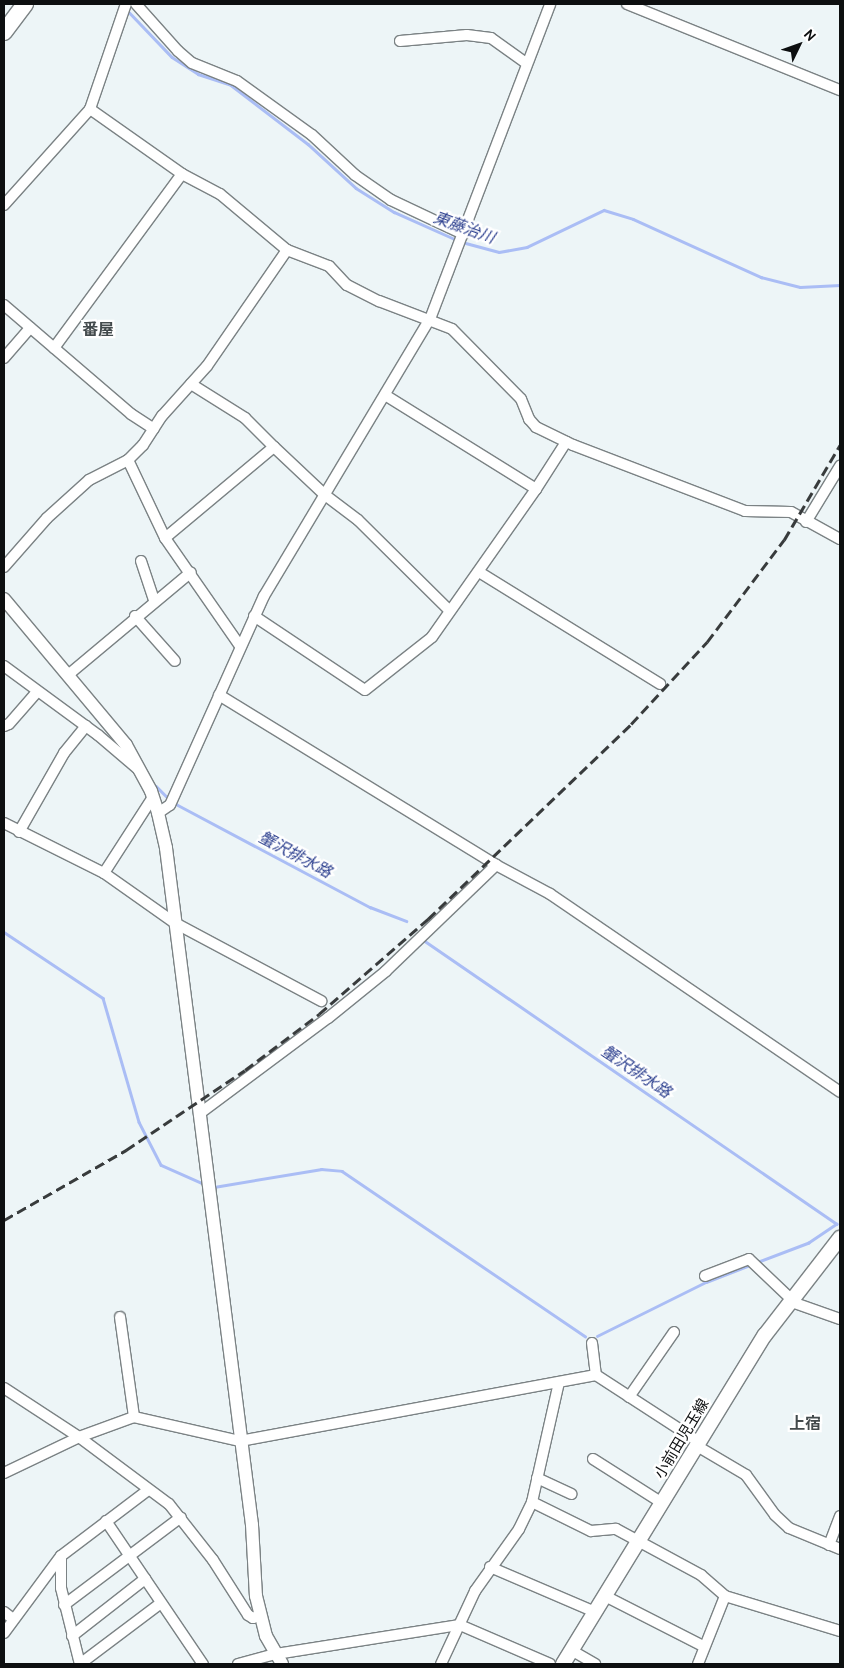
<!DOCTYPE html>
<html>
<head>
<meta charset="utf-8">
<style>
	body { margin:0 }
	#map { position:relative; width:844px; height:1668px; overflow:hidden; background:#edf5f7; font-family:Cabin,"Noto Sans JP",sans-serif }
	div>[style] { position:absolute }
	.stream>* { height:2.5px; margin:-1.25px; padding:0 1.25px; transform-origin:1.25px; border-radius:1.25px; background:#aabdf5 }
	.roads { filter:drop-shadow(1px 0 #7b8284) drop-shadow(-1px 0 #7b8284) drop-shadow(0 1px #7b8284) drop-shadow(0 -1px #7b8284) }
	.minor>* { height:10px; margin:-5px; padding:0 5px; transform-origin:5px; border-radius:5px; background:#fff }
	.tertiary>* { height:12px; margin:-6px; padding:0 6px; transform-origin:6px; border-radius:6px; background:#fff }
	.secondary>* { height:14px; margin:-7px; padding:0 7px; transform-origin:7px; border-radius:7px; background:#fff }
	.trunk>* { height:16px; margin:-8px; padding:0 8px; transform-origin:8px; border-radius:8px; background:#fff }
	.rail>* { height:2.5px; margin-top:-1.25px; transform-origin:0; background:repeating-linear-gradient(90deg,#383b3c 0 10px,transparent 0 15px) }
	span { translate:-50% -50%; white-space:nowrap; text-align:center; line-height:1.15; -webkit-text-stroke:4.5px #fff; paint-order:stroke }
	.street-label { font-size:15px; color:#0d0f10 }
	.water-label { font-size:16px; color:#2d408f; font-style:italic }
	.neighbourhood-label { font-size:16px; color:#434a4c; font-weight:700 }
	.frame { position:absolute; inset:0; border:5px solid #0d0f10; pointer-events:none }
	.north { position:absolute; left:774px; top:20px; width:50px; height:50px; -webkit-text-stroke:4px #fff; paint-order:stroke; rotate:48deg; font-size:14px; font-weight:700; line-height:20px; text-align:center; color:#0d0f10 }
	.north::after { content:''; display:block; margin:auto; width:18px; height:22px; background:#0d0f10; clip-path:polygon(50% 0,100% 100%,50% 72%,0 100%) }
</style>
</head>
<body>
<div id="map">
	<div class="stream">
		<div style="left:129px;top:12px;width:62px;rotate:46.3deg"></div>
		<div style="left:172px;top:57px;width:31px;rotate:33deg"></div>
		<div style="left:198px;top:74px;width:35px;rotate:18deg"></div>
		<div style="left:231px;top:85px;width:97px;rotate:37.5deg"></div>
		<div style="left:308px;top:144px;width:65px;rotate:42.5deg"></div>
		<div style="left:356px;top:188px;width:45px;rotate:32.3deg"></div>
		<div style="left:394px;top:212px;width:69px;rotate:24deg"></div>
		<div style="left:462px;top:242px;width:38px;rotate:15deg"></div>
		<div style="left:499px;top:252px;width:28px;rotate:-10deg"></div>
		<div style="left:527px;top:247px;width:85px;rotate:-25.7deg"></div>
		<div style="left:604px;top:210px;width:30px;rotate:17deg"></div>
		<div style="left:633px;top:219px;width:141px;rotate:24.4deg"></div>
		<div style="left:761px;top:277px;width:40px;rotate:14.4deg"></div>
		<div style="left:800px;top:287px;width:40px;rotate:-2.9deg"></div>
		<div style="left:156px;top:786px;width:18px;rotate:45deg"></div>
		<div style="left:176px;top:804px;width:220px;rotate:28deg"></div>
		<div style="left:370px;top:907px;width:39px;rotate:21deg"></div>
		<div style="left:4px;top:932px;width:119px;rotate:33.7deg"></div>
		<div style="left:103px;top:998px;width:129px;rotate:73.8deg"></div>
		<div style="left:139px;top:1122px;width:48px;rotate:62.9deg"></div>
		<div style="left:161px;top:1165px;width:47px;rotate:23.8deg"></div>
		<div style="left:422px;top:939px;width:503px;rotate:34.48deg"></div>
		<div style="left:837px;top:1224px;width:34px;rotate:146deg"></div>
		<div style="left:809px;top:1243px;width:53px;rotate:159.2deg"></div>
		<div style="left:214px;top:1187px;width:109px;rotate:-9.5deg"></div>
		<div style="left:321px;top:1169px;width:21px;rotate:5deg"></div>
		<div style="left:342px;top:1171px;width:294px;rotate:34.2deg"></div>
		<div style="left:597px;top:1336px;width:122px;rotate:-26.4deg"></div>
		<div style="left:706px;top:1282px;width:47px;rotate:-21.1deg"></div>
	</div>
	<div class="roads">
		<div class="minor">
			<div style="left:136px;top:4px;width:63px;rotate:48.2deg"></div>
			<div style="left:178px;top:51px;width:18px;rotate:41deg"></div>
			<div style="left:192px;top:63px;width:48px;rotate:21.8deg"></div>
			<div style="left:237px;top:81px;width:92px;rotate:35.8deg"></div>
			<div style="left:312px;top:135px;width:59px;rotate:42.9deg"></div>
			<div style="left:355px;top:175px;width:44px;rotate:34.8deg"></div>
			<div style="left:391px;top:200px;width:80px;rotate:25.3deg"></div>
			<div style="left:627px;top:4px;width:230px;rotate:22deg"></div>
			<div style="left:400px;top:41px;width:67px;rotate:-5.1deg"></div>
			<div style="left:467px;top:35px;width:24px;rotate:7deg"></div>
			<div style="left:491px;top:38px;width:43px;rotate:35.5deg"></div>
			<div style="left:90px;top:109px;width:113px;rotate:35.2deg"></div>
			<div style="left:182px;top:174px;width:43px;rotate:27.8deg"></div>
			<div style="left:220px;top:194px;width:87px;rotate:39.9deg"></div>
			<div style="left:287px;top:250px;width:45px;rotate:20.9deg"></div>
			<div style="left:329px;top:266px;width:26px;rotate:47deg"></div>
			<div style="left:347px;top:285px;width:36px;rotate:27deg"></div>
			<div style="left:379px;top:301px;width:78px;rotate:21deg"></div>
			<div style="left:452px;top:329px;width:98px;rotate:45.4deg"></div>
			<div style="left:521px;top:399px;width:22px;rotate:68deg"></div>
			<div style="left:529px;top:419px;width:11px;rotate:49deg"></div>
			<div style="left:536px;top:427px;width:41px;rotate:25.9deg"></div>
			<div style="left:573px;top:445px;width:184px;rotate:21deg"></div>
			<div style="left:745px;top:511px;width:46px;rotate:1.2deg"></div>
			<div style="left:791px;top:512px;width:56px;rotate:28.9deg"></div>
			<div style="left:4px;top:205px;width:129px;rotate:-48.1deg"></div>
			<div style="left:90px;top:109px;width:111px;rotate:-71.1deg"></div>
			<div style="left:4px;top:305px;width:167px;rotate:40.6deg"></div>
			<div style="left:131px;top:414px;width:27px;rotate:33deg"></div>
			<div style="left:54px;top:348px;width:216px;rotate:-53.7deg"></div>
			<div style="left:4px;top:358px;width:40px;rotate:-49deg"></div>
			<div style="left:191px;top:384px;width:64px;rotate:32.2deg"></div>
			<div style="left:245px;top:418px;width:41px;rotate:45deg"></div>
			<div style="left:385px;top:395px;width:178px;rotate:31.9deg"></div>
			<div style="left:128px;top:460px;width:86px;rotate:64.6deg"></div>
			<div style="left:165px;top:538px;width:131px;rotate:55.2deg"></div>
			<div style="left:806px;top:522px;width:66px;rotate:-58.7deg"></div>
			<div style="left:165px;top:538px;width:142px;rotate:-39.9deg"></div>
			<div style="left:274px;top:447px;width:70px;rotate:43.3deg"></div>
			<div style="left:325px;top:495px;width:41px;rotate:37.1deg"></div>
			<div style="left:358px;top:520px;width:129px;rotate:44.7deg"></div>
			<div style="left:141px;top:561px;width:41px;rotate:71.6deg"></div>
			<div style="left:4px;top:567px;width:65px;rotate:-48.7deg"></div>
			<div style="left:47px;top:518px;width:57px;rotate:-42.1deg"></div>
			<div style="left:89px;top:480px;width:44px;rotate:-27.1deg"></div>
			<div style="left:128px;top:460px;width:21px;rotate:-45deg"></div>
			<div style="left:143px;top:445px;width:35px;rotate:-57deg"></div>
			<div style="left:162px;top:416px;width:67px;rotate:-48deg"></div>
			<div style="left:207px;top:366px;width:141px;rotate:-55.4deg"></div>
			<div style="left:479px;top:572px;width:213px;rotate:31.7deg"></div>
			<div style="left:135px;top:616px;width:60px;rotate:48.4deg"></div>
			<div style="left:254px;top:616px;width:133px;rotate:33.7deg"></div>
			<div style="left:365px;top:690px;width:85px;rotate:-38.3deg"></div>
			<div style="left:432px;top:637px;width:181px;rotate:-54.9deg"></div>
			<div style="left:536px;top:489px;width:56px;rotate:-57.4deg"></div>
			<div style="left:4px;top:666px;width:117px;rotate:36.3deg"></div>
			<div style="left:98px;top:735px;width:54px;rotate:40.5deg"></div>
			<div style="left:68px;top:675px;width:160px;rotate:-39.9deg"></div>
			<div style="left:219px;top:695px;width:325px;rotate:31.5deg"></div>
			<div style="left:496px;top:865px;width:61px;rotate:28.2deg"></div>
			<div style="left:550px;top:894px;width:351px;rotate:34.3deg"></div>
			<div style="left:4px;top:726px;width:5px;rotate:-22deg"></div>
			<div style="left:9px;top:724px;width:41px;rotate:-48.9deg"></div>
			<div style="left:158px;top:813px;width:14px;rotate:-34deg"></div>
			<div style="left:170px;top:805px;width:229px;rotate:-65.8deg"></div>
			<div style="left:264px;top:596px;width:323px;rotate:-59.1deg"></div>
			<div style="left:430px;top:319px;width:337px;rotate:-69.1deg"></div>
			<div style="left:4px;top:823px;width:112px;rotate:26.6deg"></div>
			<div style="left:104px;top:873px;width:87px;rotate:35.2deg"></div>
			<div style="left:175px;top:923px;width:166px;rotate:28.1deg"></div>
			<div style="left:19px;top:832px;width:91px;rotate:-60.3deg"></div>
			<div style="left:64px;top:753px;width:35px;rotate:-51deg"></div>
			<div style="left:104px;top:873px;width:90px;rotate:-57.2deg"></div>
			<div style="left:199px;top:1114px;width:161px;rotate:-36.7deg"></div>
			<div style="left:328px;top:1018px;width:75px;rotate:-39deg"></div>
			<div style="left:386px;top:971px;width:153px;rotate:-43.9deg"></div>
			<div style="left:705px;top:1276px;width:47px;rotate:-21.1deg"></div>
			<div style="left:749px;top:1259px;width:58px;rotate:43.6deg"></div>
			<div style="left:789px;top:1301px;width:54px;rotate:19.4deg"></div>
			<div style="left:120px;top:1317px;width:101px;rotate:82deg"></div>
			<div style="left:592px;top:1343px;width:32px;rotate:83deg"></div>
			<div style="left:4px;top:1388px;width:90px;rotate:33.2deg"></div>
			<div style="left:79px;top:1437px;width:112px;rotate:36.7deg"></div>
			<div style="left:169px;top:1504px;width:71px;rotate:51.8deg"></div>
			<div style="left:213px;top:1560px;width:65px;rotate:57.5deg"></div>
			<div style="left:248px;top:1615px;width:6px;rotate:31deg"></div>
			<div style="left:253px;top:1618px;width:8px;rotate:-23deg"></div>
			<div style="left:629px;top:1397px;width:79px;rotate:-55.3deg"></div>
			<div style="left:697px;top:1446px;width:57px;rotate:30.6deg"></div>
			<div style="left:746px;top:1475px;width:49px;rotate:54.1deg"></div>
			<div style="left:775px;top:1515px;width:19px;rotate:43deg"></div>
			<div style="left:789px;top:1528px;width:55px;rotate:22.4deg"></div>
			<div style="left:593px;top:1459px;width:82px;rotate:32.5deg"></div>
			<div style="left:4px;top:1473px;width:83px;rotate:-25.6deg"></div>
			<div style="left:79px;top:1437px;width:59px;rotate:-20deg"></div>
			<div style="left:134px;top:1417px;width:109px;rotate:12.8deg"></div>
			<div style="left:240px;top:1441px;width:362px;rotate:-10.5deg"></div>
			<div style="left:596px;top:1375px;width:123px;rotate:33deg"></div>
			<div style="left:537px;top:1478px;width:38px;rotate:25deg"></div>
			<div style="left:532px;top:1502px;width:66px;rotate:26.2deg"></div>
			<div style="left:591px;top:1531px;width:25px;rotate:-5deg"></div>
			<div style="left:616px;top:1529px;width:97px;rotate:28.4deg"></div>
			<div style="left:701px;top:1575px;width:32px;rotate:41deg"></div>
			<div style="left:725px;top:1596px;width:120px;rotate:16.9deg"></div>
			<div style="left:106px;top:1521px;width:173px;rotate:55.9deg"></div>
			<div style="left:829px;top:1545px;width:31px;rotate:-69deg"></div>
			<div style="left:61px;top:1556px;width:32px;rotate:90deg"></div>
			<div style="left:61px;top:1588px;width:78px;rotate:76deg"></div>
			<div style="left:490px;top:1567px;width:114px;rotate:23.2deg"></div>
			<div style="left:605px;top:1596px;width:110px;rotate:27deg"></div>
			<div style="left:64px;top:1605px;width:146px;rotate:-36.9deg"></div>
			<div style="left:4px;top:1612px;width:11px;rotate:38deg"></div>
			<div style="left:4px;top:1633px;width:96px;rotate:-53.5deg"></div>
			<div style="left:61px;top:1556px;width:108px;rotate:-37.1deg"></div>
			<div style="left:72px;top:1636px;width:93px;rotate:-38deg"></div>
			<div style="left:571px;top:1650px;width:28px;rotate:30deg"></div>
			<div style="left:80px;top:1664px;width:101px;rotate:-37deg"></div>
			<div style="left:238px;top:1664px;width:39px;rotate:-15deg"></div>
			<div style="left:276px;top:1654px;width:186px;rotate:-9deg"></div>
			<div style="left:460px;top:1625px;width:98px;rotate:23.4deg"></div>
			<div style="left:441px;top:1664px;width:81px;rotate:-65deg"></div>
			<div style="left:475px;top:1591px;width:76px;rotate:-54.6deg"></div>
			<div style="left:519px;top:1529px;width:30px;rotate:-64deg"></div>
			<div style="left:532px;top:1502px;width:123px;rotate:-77.3deg"></div>
			<div style="left:698px;top:1664px;width:73px;rotate:-68.3deg"></div>
		</div>
		<div class="tertiary">
			<div style="left:4px;top:599px;width:190px;rotate:50.1deg"></div>
			<div style="left:126px;top:745px;width:52px;rotate:61.5deg"></div>
			<div style="left:151px;top:791px;width:23px;rotate:72deg"></div>
			<div style="left:158px;top:813px;width:36px;rotate:77deg"></div>
			<div style="left:166px;top:848px;width:682px;rotate:82.76deg"></div>
			<div style="left:252px;top:1525px;width:71px;rotate:86.8deg"></div>
			<div style="left:256px;top:1596px;width:41px;rotate:76deg"></div>
			<div style="left:266px;top:1636px;width:32px;rotate:60deg"></div>
		</div>
		<div class="secondary">
			<div style="left:563px;top:1664px;width:386px;rotate:-58.5deg"></div>
			<div style="left:765px;top:1335px;width:123px;rotate:-52.3deg"></div>
		</div>
		<div class="trunk">
			<div style="left:4px;top:32px;width:35px;rotate:-53deg"></div>
		</div>
	</div>
	<div class="rail">
		<div style="left:4px;top:1220px;width:141px;rotate:-29.8deg"></div>
		<div style="left:126px;top:1150px;width:143px;rotate:-33.9deg"></div>
		<div style="left:245px;top:1070px;width:93px;rotate:-37.1deg"></div>
		<div style="left:319px;top:1014px;width:145px;rotate:-41.1deg"></div>
		<div style="left:428px;top:919px;width:281px;rotate:-43.8deg"></div>
		<div style="left:631px;top:724px;width:112px;rotate:-47.2deg"></div>
		<div style="left:707px;top:642px;width:128px;rotate:-53deg"></div>
		<div style="left:784px;top:540px;width:110px;rotate:-59.5deg"></div>
	</div>
	<div class="street-label">
		<span style="left:682px;top:1439px;rotate:-59deg">小前田児玉線</span>
	</div>
	<div class="water-label">
		<span style="left:464px;top:228px;rotate:20deg">東藤治川</span>
		<span style="left:295px;top:855px;rotate:28deg">蟹沢排水路</span>
		<span style="left:636px;top:1072px;rotate:34deg">蟹沢排水路</span>
	</div>
	<div class="neighbourhood-label">
		<span style="left:98px;top:330px">番屋</span>
		<span style="left:805px;top:1424px">上宿</span>
	</div>
	<div class="frame"></div>
	<div class="north">N</div>
</div>
</body>
</html>
